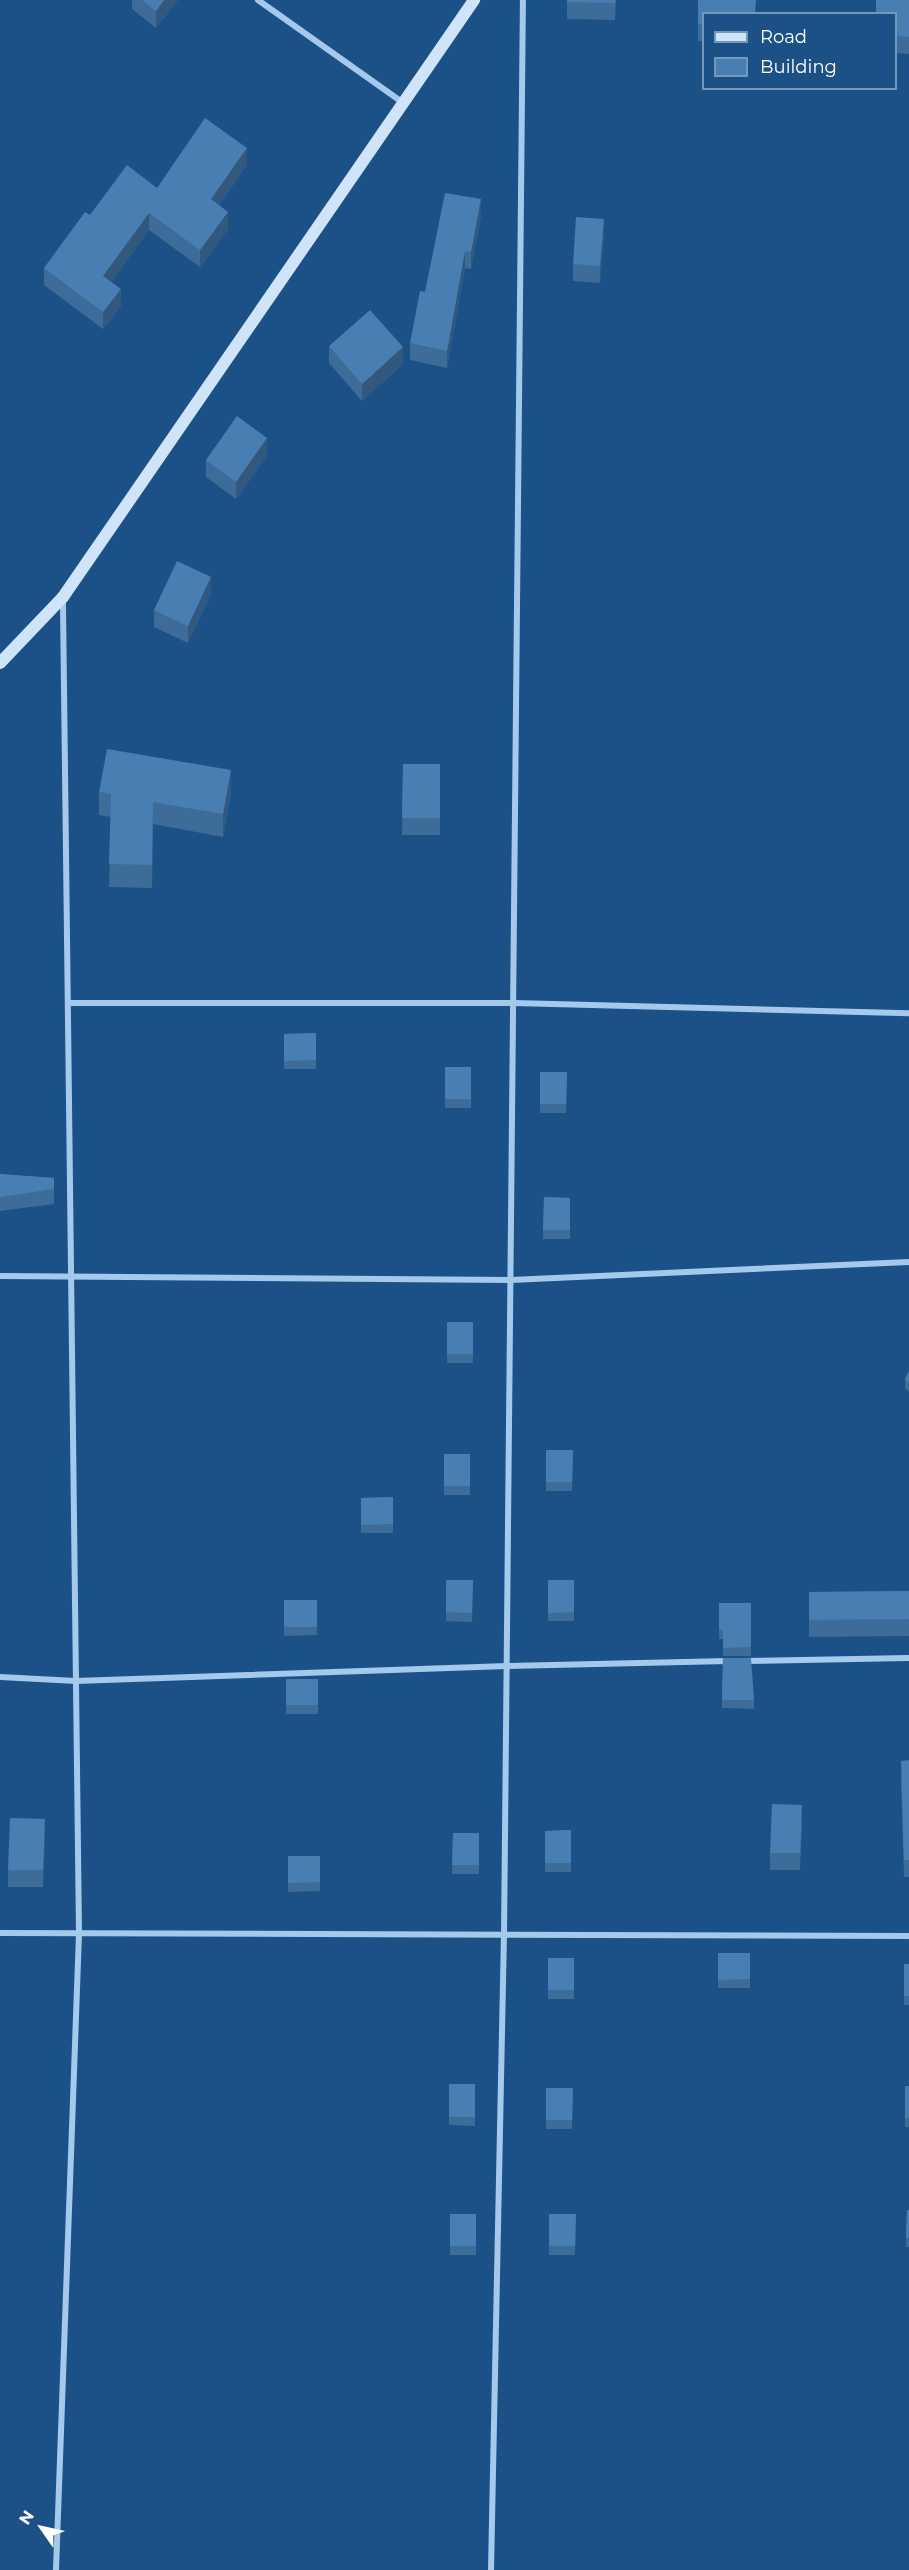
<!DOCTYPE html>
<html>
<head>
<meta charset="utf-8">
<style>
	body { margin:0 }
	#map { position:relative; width:909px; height:2570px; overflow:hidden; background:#1b5187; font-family:Montserrat,sans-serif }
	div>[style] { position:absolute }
	.minor>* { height:6px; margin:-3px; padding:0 3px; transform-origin:3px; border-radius:3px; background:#a4c9ec }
	.secondary>* { height:12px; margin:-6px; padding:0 6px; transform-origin:6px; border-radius:6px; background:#d0e4f9 }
	.wall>* { inset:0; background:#3e6c99 }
	.shaded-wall>* { inset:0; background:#32587d }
	.building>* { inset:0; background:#487eb2 }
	span { translate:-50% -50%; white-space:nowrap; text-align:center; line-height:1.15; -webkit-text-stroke:5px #1b5187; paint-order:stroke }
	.legend { position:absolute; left:702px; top:12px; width:195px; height:78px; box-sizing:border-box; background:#1b5187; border:2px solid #7697b7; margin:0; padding:8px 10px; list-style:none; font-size:18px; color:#fff }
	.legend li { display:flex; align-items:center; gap:12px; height:30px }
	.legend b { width:30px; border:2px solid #7697b7 }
	.north { position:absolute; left:12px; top:2498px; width:60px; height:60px; -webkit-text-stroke:4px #1b5187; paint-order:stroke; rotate:304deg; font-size:16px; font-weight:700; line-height:24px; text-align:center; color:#fff }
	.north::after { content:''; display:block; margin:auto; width:21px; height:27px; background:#fff; clip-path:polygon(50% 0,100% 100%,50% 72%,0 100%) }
</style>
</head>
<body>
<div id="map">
	<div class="minor">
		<div style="left:258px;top:0;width:176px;rotate:35.3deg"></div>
		<div style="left:69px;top:1003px;width:445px"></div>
		<div style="left:514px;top:1003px;width:395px;rotate:1.5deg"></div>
		<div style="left:0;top:1276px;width:511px;rotate:0.45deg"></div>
		<div style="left:511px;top:1280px;width:398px;rotate:-2.6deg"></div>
		<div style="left:744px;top:1661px;width:165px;rotate:-1deg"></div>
		<div style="left:0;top:1677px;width:76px;rotate:3deg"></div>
		<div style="left:76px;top:1681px;width:431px;rotate:-2deg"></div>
		<div style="left:507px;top:1666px;width:221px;rotate:-1.3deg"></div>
		<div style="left:0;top:1933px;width:909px;rotate:0.19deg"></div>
		<div style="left:56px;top:2570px;width:637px;rotate:-87.93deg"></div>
		<div style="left:79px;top:1933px;width:1336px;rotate:-90.69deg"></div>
		<div style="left:491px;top:2570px;width:634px;rotate:-88.83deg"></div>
		<div style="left:504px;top:1936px;width:1936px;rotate:-89.44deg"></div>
	</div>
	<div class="secondary">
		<div style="left:0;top:663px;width:91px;rotate:-46.3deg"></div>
		<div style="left:63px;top:597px;width:725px;rotate:-55.45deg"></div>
	</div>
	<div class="wall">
		<div style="clip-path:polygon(132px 0,178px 0,156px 28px,132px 9px)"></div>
		<div style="clip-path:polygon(567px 0,616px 0,615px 20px,567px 19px)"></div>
		<div style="clip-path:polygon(909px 0,909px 54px,896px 53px,896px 14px)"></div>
		<div style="clip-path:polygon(704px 14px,704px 41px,698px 41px,698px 24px)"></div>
		<div style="clip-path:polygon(247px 165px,219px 205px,228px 229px,200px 267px,149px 230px,111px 282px,121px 306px,103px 329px,44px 285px,44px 268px,90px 215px,157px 188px)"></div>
		<div style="clip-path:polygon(481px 216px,471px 269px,465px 268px,447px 368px,410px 360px,410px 343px,425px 292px)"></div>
		<div style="clip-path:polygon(604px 236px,600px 283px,573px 281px,573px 264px)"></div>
		<div style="clip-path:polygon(329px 346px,403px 364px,362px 401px,329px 363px)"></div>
		<div style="clip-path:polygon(267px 456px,236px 499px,206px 477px,206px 460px)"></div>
		<div style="clip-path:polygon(211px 594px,188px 643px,154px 627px,154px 610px)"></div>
		<div style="clip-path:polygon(403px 764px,440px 764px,440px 835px,402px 835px)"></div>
		<div style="clip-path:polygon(99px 792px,231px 793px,223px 837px,153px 824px,152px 888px,109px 887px,111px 817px,99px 815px)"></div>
		<div style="clip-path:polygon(316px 1033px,316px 1069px,284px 1069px,284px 1034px)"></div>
		<div style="clip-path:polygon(445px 1067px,471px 1067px,471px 1108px,445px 1108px)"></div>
		<div style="clip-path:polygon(540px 1072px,567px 1072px,566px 1113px,540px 1113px)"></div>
		<div style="clip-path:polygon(0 1174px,54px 1178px,54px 1204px,0 1211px)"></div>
		<div style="clip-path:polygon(544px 1197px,570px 1198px,570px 1239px,543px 1239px)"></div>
		<div style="clip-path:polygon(447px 1322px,473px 1322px,473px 1363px,447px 1363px)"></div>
		<div style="clip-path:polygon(909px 1371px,909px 1392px,905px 1388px,905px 1379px)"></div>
		<div style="clip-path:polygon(546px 1450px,573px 1450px,572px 1491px,546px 1491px)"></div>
		<div style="clip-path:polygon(444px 1454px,470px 1454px,470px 1495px,444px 1495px)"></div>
		<div style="clip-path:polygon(393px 1497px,393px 1533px,361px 1533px,361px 1498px)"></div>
		<div style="clip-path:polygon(446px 1580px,473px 1580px,472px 1622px,446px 1621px)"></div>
		<div style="clip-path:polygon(548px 1580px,574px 1580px,574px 1621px,548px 1621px)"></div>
		<div style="clip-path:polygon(909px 1591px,909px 1636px,809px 1637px,809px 1592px)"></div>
		<div style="clip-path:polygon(284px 1600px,317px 1600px,317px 1635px,284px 1636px)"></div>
		<div style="clip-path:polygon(719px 1603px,751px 1603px,751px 1656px,723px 1656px,723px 1639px,719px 1639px)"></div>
		<div style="clip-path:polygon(723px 1658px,754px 1700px,754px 1709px,722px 1708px)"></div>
		<div style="clip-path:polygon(286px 1679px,318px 1679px,318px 1714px,286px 1714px)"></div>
		<div style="clip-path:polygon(909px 1760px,909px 1877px,904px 1877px,901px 1778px)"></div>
		<div style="clip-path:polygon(802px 1822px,800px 1870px,770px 1870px,770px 1853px)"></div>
		<div style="clip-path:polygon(571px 1830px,571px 1872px,545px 1872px,545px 1831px)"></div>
		<div style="clip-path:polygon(453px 1833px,479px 1833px,479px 1874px,452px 1874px)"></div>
		<div style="clip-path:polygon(45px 1836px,43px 1887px,8px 1887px,8px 1870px)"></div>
		<div style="clip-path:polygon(288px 1856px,320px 1856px,320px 1891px,288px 1892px)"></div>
		<div style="clip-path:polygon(718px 1953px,750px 1953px,750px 1988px,718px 1988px)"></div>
		<div style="clip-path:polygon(548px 1958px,574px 1958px,574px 1999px,548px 1999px)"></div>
		<div style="clip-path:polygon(904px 1964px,909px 1964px,909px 2005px,904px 2005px)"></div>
		<div style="clip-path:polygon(449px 2084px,475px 2084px,475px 2126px,449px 2125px)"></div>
		<div style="clip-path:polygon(905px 2086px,909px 2086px,909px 2127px,905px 2127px)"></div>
		<div style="clip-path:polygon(546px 2088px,573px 2088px,572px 2129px,546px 2129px)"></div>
		<div style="clip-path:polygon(907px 2210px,909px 2210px,909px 2247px,906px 2247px)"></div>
		<div style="clip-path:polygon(450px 2214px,476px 2214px,476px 2255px,450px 2255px)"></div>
		<div style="clip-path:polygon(549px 2214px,576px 2214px,575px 2255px,549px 2255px)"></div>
	</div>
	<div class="shaded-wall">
		<div style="clip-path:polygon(164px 0,178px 0,156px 28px,156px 11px)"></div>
		<div style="clip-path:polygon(247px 148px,247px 165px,211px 216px,211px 199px)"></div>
		<div style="clip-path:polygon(481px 199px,481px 216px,471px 269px,471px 252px)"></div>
		<div style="clip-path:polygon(228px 212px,228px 229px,200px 267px,200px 250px)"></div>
		<div style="clip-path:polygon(149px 213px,149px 230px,103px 293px,103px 276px)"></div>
		<div style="clip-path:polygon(604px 219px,604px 236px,600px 283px,600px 266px)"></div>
		<div style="clip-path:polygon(465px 251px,465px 268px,447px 368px,447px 351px)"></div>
		<div style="clip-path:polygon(121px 289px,121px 306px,103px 329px,103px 312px)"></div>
		<div style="clip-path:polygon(403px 347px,403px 364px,362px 401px,362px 384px)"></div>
		<div style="clip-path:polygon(267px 438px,267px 456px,236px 499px,236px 482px)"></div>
		<div style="clip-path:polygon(211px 577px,211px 594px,188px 643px,188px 626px)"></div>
		<div style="clip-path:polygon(231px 770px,231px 793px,223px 837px,223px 814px)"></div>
		<div style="clip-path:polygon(153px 802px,153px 824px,152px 888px,152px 865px)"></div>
		<div style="clip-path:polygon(45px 1819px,45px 1836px,43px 1887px,43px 1870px)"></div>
	</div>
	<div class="building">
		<div style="clip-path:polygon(142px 0,164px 0,156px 11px)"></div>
		<div style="clip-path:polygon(567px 0,615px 0,615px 3px,567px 2px)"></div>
		<div style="clip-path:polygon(698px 0,756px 0,755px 14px,704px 14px,704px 24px,698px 24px)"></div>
		<div style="clip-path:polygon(876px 0,909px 0,909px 37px,896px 36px,896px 14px,876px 14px)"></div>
		<div style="clip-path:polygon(205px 118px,247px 148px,211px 199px,228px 212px,200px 250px,149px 213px,103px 276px,121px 289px,103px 312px,44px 268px,85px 212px,90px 215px,127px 165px,157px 188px)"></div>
		<div style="clip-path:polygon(445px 193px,481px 199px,471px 252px,465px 251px,447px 351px,410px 343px,420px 291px,425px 292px)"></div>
		<div style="clip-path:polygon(576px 217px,604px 219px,600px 266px,573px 264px)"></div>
		<div style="clip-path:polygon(370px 310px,403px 347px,362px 384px,329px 346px)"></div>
		<div style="clip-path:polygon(237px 416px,267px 438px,236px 482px,206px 460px)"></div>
		<div style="clip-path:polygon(177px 561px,211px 577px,188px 626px,154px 610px)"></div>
		<div style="clip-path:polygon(107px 749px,231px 770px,223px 814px,153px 802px,152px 865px,109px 864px,111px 794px,99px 792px)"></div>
		<div style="clip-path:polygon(403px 764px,440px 764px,440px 818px,402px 818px)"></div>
		<div style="clip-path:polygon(316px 1033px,316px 1060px,284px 1061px,284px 1034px)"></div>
		<div style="clip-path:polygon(445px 1067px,471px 1067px,471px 1099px,445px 1099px)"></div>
		<div style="clip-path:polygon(540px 1072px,567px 1072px,566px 1104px,540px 1104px)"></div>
		<div style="clip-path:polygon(0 1174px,54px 1178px,54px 1189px,0 1197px)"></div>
		<div style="clip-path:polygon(544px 1197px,570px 1198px,570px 1230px,543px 1230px)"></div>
		<div style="clip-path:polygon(447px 1322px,473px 1322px,473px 1354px,447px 1354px)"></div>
		<div style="clip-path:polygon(909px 1371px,909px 1383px,905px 1379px)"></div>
		<div style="clip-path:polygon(546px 1450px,573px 1450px,572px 1482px,546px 1482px)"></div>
		<div style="clip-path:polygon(444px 1454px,470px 1454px,470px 1486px,444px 1486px)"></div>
		<div style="clip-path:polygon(393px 1497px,393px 1524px,361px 1525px,361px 1498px)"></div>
		<div style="clip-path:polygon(446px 1580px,473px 1580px,472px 1613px,446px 1612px)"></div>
		<div style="clip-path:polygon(548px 1580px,574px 1580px,574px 1612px,548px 1613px)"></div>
		<div style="clip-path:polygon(909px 1591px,909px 1619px,809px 1620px,809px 1592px)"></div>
		<div style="clip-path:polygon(284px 1600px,317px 1600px,317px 1627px,284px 1627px)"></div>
		<div style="clip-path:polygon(719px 1603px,751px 1603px,751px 1647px,723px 1648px,723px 1630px,719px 1630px)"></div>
		<div style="clip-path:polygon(723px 1658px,751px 1658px,754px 1700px,722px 1700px)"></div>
		<div style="clip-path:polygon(286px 1679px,318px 1679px,318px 1705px,286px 1705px)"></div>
		<div style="clip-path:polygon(909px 1760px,909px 1860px,904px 1860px,901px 1761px)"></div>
		<div style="clip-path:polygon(772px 1804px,802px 1805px,800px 1853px,770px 1853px)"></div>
		<div style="clip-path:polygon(10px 1818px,45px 1819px,43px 1870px,8px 1870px)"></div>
		<div style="clip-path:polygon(571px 1830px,571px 1863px,545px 1863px,545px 1831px)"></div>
		<div style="clip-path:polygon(453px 1833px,479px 1833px,479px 1865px,452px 1865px)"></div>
		<div style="clip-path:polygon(288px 1856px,320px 1856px,320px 1882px,288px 1883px)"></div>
		<div style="clip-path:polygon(718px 1953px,750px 1953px,750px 1979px,718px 1980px)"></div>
		<div style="clip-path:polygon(548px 1958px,574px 1958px,574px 1990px,548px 1990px)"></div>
		<div style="clip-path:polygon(904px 1964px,909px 1964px,909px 1996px,904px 1996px)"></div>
		<div style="clip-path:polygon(449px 2084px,475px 2084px,475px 2117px,449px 2117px)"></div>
		<div style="clip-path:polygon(905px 2086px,909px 2086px,909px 2118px,905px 2118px)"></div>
		<div style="clip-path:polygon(546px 2088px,573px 2088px,572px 2120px,546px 2120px)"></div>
		<div style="clip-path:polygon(907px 2210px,909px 2210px,909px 2238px,906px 2238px)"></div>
		<div style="clip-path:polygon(450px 2214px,476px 2214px,476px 2246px,450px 2246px)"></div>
		<div style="clip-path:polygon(549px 2214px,576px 2214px,575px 2246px,549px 2246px)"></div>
	</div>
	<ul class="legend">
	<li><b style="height:8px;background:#d0e4f9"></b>Road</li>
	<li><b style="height:16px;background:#487eb2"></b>Building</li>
	</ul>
	<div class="north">N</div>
</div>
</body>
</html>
